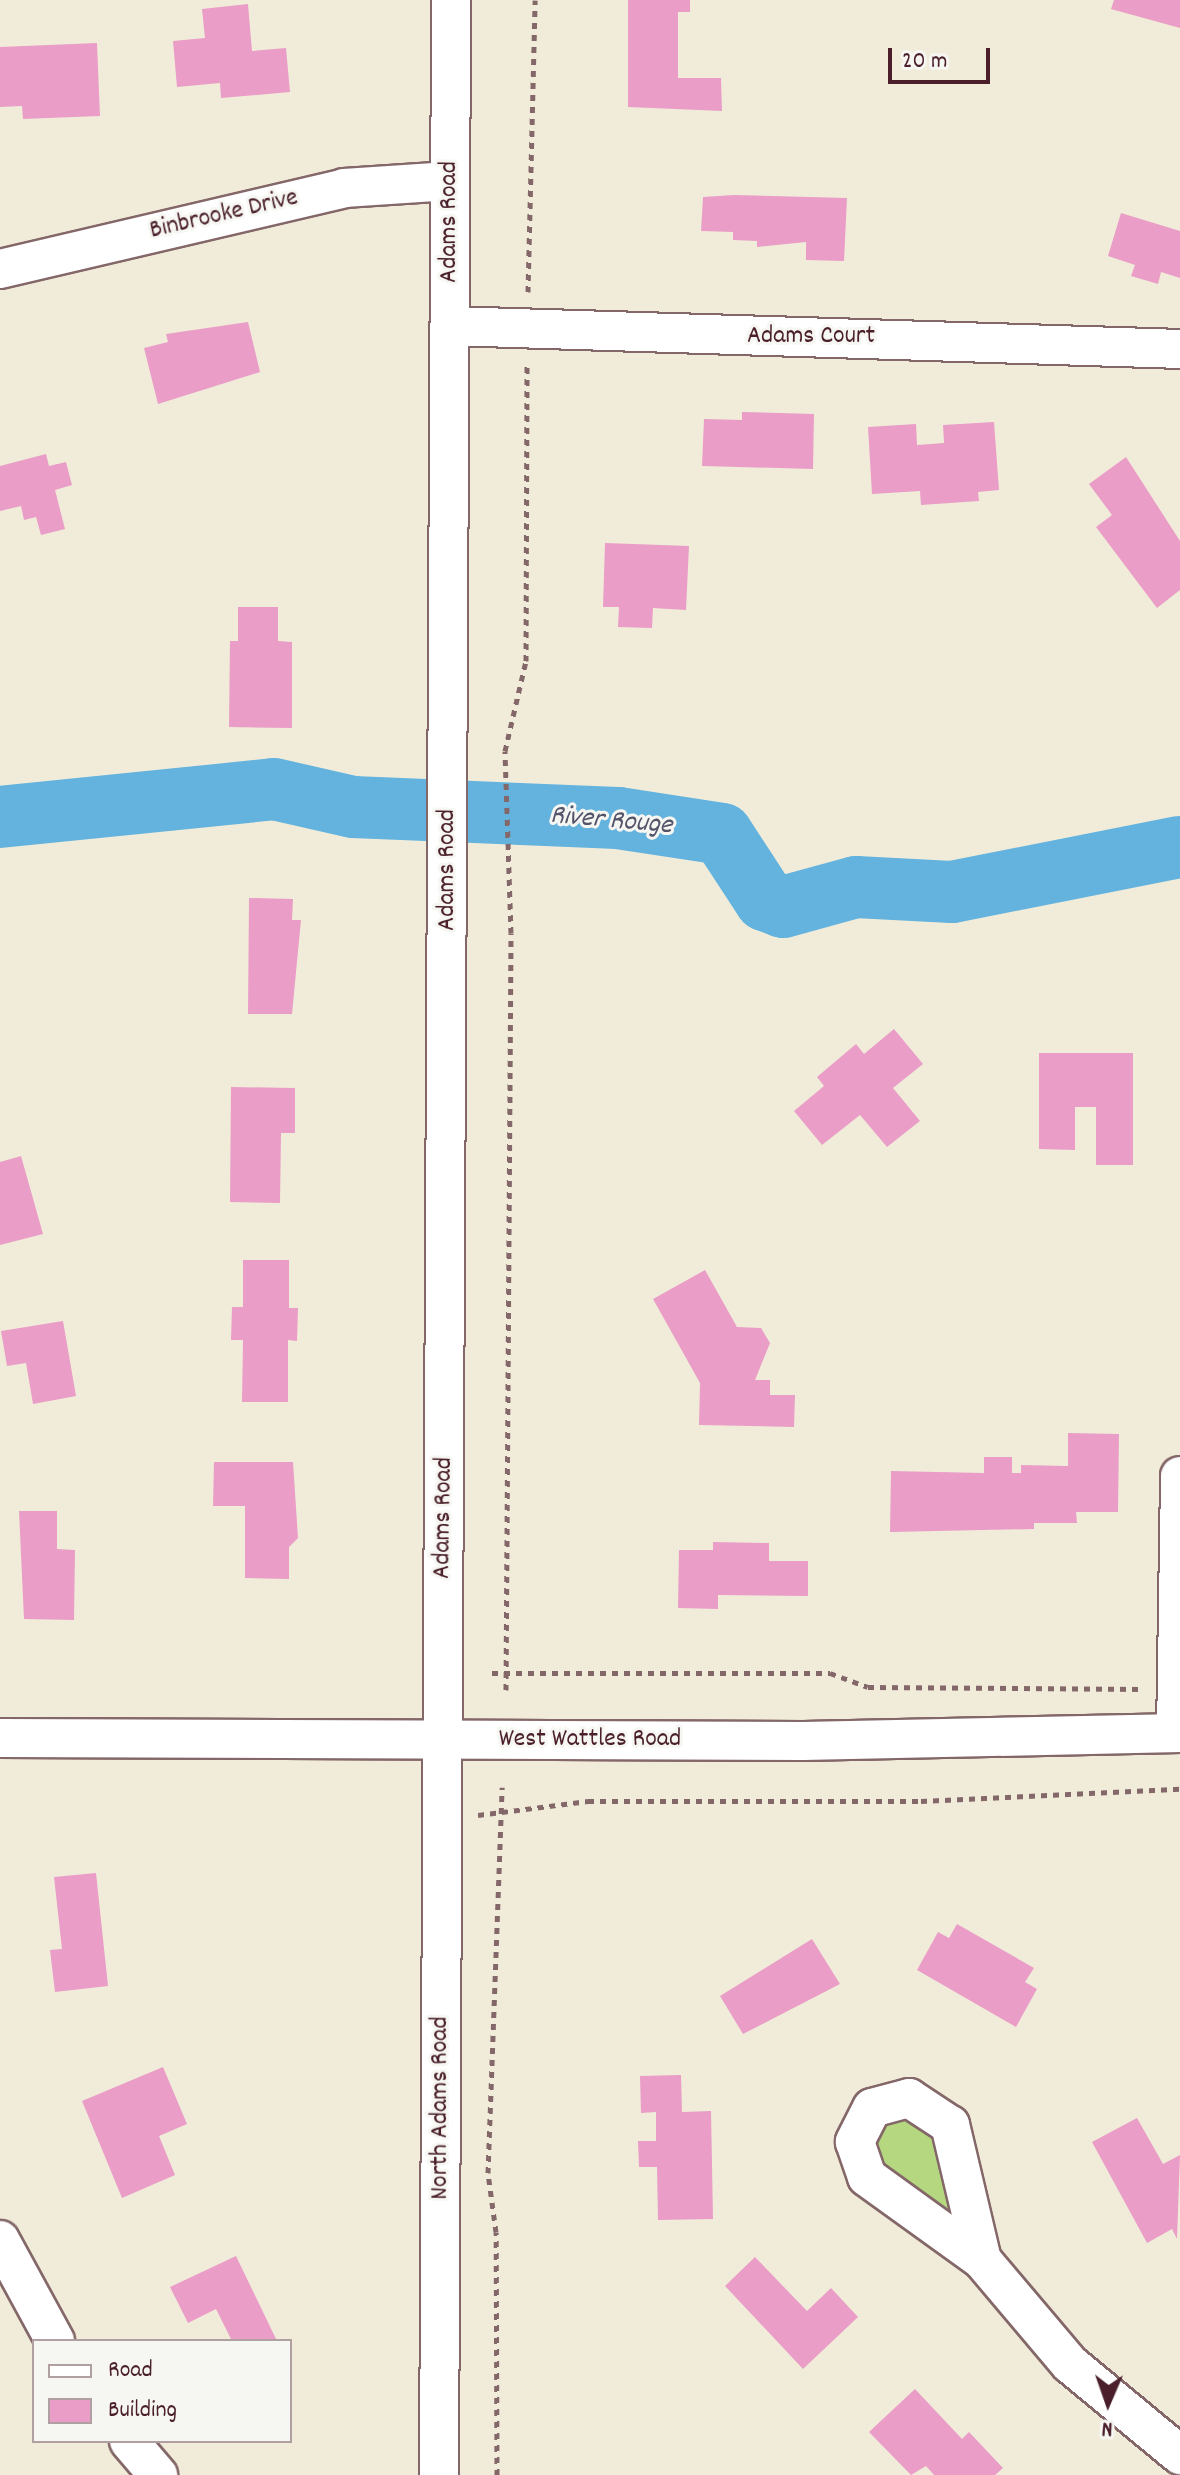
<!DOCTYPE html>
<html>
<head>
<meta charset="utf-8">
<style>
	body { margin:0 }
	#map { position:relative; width:1180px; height:2475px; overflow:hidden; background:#f1ecda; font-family:Dekko,sans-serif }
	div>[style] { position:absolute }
	.green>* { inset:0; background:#b4d780 }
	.river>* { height:62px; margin:-31px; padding:0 31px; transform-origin:31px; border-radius:31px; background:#63b3de }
	.building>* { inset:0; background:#e99dc7 }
	.path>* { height:5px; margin-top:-2.5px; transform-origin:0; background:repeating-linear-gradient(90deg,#846768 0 6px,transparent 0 12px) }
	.roads { filter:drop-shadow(2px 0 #846768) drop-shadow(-2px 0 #846768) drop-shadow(0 2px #846768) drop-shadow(0 -2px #846768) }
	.minor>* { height:38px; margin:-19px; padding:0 19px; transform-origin:19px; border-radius:19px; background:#fff }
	span { translate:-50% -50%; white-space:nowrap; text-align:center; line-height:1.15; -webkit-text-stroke:6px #f6f6f2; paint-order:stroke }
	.street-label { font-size:26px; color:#4a1f2b }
	.water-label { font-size:28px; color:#53536a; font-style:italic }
	.legend { position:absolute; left:32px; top:2339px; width:260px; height:104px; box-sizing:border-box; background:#f6f6f2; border:2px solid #b1a0a2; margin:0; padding:10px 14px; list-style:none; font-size:24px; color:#4a1f2b }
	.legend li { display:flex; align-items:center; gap:16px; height:40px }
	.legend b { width:40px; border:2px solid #b1a0a2 }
	.north { position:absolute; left:1068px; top:2363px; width:80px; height:80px; -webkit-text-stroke:6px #f6f6f2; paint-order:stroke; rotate:182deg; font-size:22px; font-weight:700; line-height:32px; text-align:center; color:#4a1f2b }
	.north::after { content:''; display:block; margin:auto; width:28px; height:36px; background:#4a1f2b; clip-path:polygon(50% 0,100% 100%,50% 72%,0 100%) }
	.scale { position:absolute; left:888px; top:48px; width:102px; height:36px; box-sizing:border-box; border:4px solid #4a1f2b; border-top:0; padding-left:10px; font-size:24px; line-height:28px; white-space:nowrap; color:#4a1f2b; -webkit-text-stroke:6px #f6f6f2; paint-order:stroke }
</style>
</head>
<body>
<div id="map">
	<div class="green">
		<div style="clip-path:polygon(907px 2114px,941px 2142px,951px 2211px,882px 2166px,874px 2144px,879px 2124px)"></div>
	</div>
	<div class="river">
		<div style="left:0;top:817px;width:275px;rotate:-5.8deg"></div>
		<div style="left:274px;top:789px;width:81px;rotate:12.8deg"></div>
		<div style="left:353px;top:807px;width:265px;rotate:2.4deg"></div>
		<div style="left:618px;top:818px;width:105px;rotate:8.7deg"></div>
		<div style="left:722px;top:834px;width:79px;rotate:56.9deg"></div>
		<div style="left:765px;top:900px;width:19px;rotate:21deg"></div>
		<div style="left:783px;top:907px;width:76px;rotate:-15.3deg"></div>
		<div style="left:856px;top:887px;width:96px;rotate:3deg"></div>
		<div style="left:952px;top:892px;width:232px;rotate:-11.2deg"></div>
	</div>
	<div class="building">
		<div style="clip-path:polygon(628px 0,690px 0,690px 12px,678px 12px,678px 78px,721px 78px,722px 111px,628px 107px)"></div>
		<div style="clip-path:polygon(1114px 0,1180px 0,1180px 28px,1111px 9px)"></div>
		<div style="clip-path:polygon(248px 4px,252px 51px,286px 48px,290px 92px,221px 98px,220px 83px,177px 87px,173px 41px,205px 38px,202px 9px)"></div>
		<div style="clip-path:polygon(97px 43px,100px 116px,23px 119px,22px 106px,0 107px,0 47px)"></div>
		<div style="clip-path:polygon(734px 195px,847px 198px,844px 261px,806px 260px,806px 242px,757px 247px,757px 241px,733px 240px,733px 232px,701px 231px,703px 197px)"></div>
		<div style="clip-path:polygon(1121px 213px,1180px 231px,1180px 278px,1161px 272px,1158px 284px,1131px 276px,1135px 265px,1108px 256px)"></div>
		<div style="clip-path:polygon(248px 322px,260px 372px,158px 404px,144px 348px,168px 342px,166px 334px)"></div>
		<div style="clip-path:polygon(742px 412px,814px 414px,813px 469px,702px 466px,704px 419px,742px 420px)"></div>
		<div style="clip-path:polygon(994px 422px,999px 490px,978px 492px,979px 501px,921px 505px,920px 491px,872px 494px,868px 427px,916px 424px,917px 445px,944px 443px,943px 425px)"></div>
		<div style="clip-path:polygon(46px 454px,49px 466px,66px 462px,72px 485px,55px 490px,65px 529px,41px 535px,36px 517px,24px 520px,21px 506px,0 511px,0 466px)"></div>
		<div style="clip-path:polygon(1126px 457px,1180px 541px,1180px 590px,1157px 608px,1096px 527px,1112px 515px,1089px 484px)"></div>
		<div style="clip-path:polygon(605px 543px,689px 546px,686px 610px,653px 608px,652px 628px,618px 627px,619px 607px,603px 607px)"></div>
		<div style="clip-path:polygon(238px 607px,278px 607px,278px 641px,292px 642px,292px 728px,229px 727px,230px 641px,238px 641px)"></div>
		<div style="clip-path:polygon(249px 898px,293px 899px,292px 920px,301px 920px,292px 1014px,248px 1014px)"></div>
		<div style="clip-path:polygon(894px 1029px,923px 1064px,893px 1088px,920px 1121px,887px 1147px,860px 1115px,822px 1145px,794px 1111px,824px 1086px,817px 1077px,856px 1044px,864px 1054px)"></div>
		<div style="clip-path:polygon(1039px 1053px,1133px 1053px,1133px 1165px,1096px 1165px,1096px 1107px,1075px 1107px,1075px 1150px,1039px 1149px)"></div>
		<div style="clip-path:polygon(231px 1087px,295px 1088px,295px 1133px,281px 1133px,280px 1203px,230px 1202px)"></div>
		<div style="clip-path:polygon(21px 1156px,43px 1234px,0 1245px,0 1162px)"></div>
		<div style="clip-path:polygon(243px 1260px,289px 1260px,289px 1308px,298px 1308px,297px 1341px,288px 1340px,288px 1402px,242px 1402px,243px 1340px,231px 1340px,232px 1307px,243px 1307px)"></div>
		<div style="clip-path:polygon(705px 1270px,737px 1327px,761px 1328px,770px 1343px,755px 1380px,770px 1380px,770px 1395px,795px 1395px,794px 1427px,699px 1425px,700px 1383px,653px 1299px)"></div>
		<div style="clip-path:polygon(63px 1321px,76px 1396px,33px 1404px,26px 1363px,7px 1366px,1px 1331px)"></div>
		<div style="clip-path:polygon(1068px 1433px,1119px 1434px,1118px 1512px,1076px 1512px,1077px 1523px,1034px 1523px,1034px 1529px,890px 1532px,891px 1471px,984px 1473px,984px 1457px,1012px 1457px,1012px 1473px,1021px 1473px,1021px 1465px,1068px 1466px)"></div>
		<div style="clip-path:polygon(214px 1462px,293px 1462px,298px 1538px,289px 1547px,289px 1579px,245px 1578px,245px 1506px,213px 1506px)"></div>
		<div style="clip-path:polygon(19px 1511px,57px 1511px,57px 1549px,75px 1550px,74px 1620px,24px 1619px)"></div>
		<div style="clip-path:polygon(713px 1542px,769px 1543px,769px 1561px,808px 1561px,808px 1596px,718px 1595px,718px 1609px,678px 1608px,679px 1550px,713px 1550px)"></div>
		<div style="clip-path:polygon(96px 1873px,108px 1986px,55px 1992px,50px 1950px,62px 1949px,54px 1877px)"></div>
		<div style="clip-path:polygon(957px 1924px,1034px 1968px,1025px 1982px,1037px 1989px,1016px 2027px,917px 1970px,938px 1932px,949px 1938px)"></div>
		<div style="clip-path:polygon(812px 1939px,840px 1984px,743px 2034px,720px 1996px)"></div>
		<div style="clip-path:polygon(163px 2067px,187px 2124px,159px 2136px,175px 2175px,122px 2198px,82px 2101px)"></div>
		<div style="clip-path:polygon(681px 2075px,682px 2112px,711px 2111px,713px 2219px,658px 2220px,657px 2167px,639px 2167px,638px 2141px,656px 2141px,656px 2112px,641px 2113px,640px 2076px)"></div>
		<div style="clip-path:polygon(1137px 2118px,1163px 2164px,1180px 2155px,1177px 2239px,1172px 2229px,1147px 2243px,1092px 2142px)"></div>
		<div style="clip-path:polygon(236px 2256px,277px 2341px,232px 2341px,216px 2309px,188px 2323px,170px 2287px)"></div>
		<div style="clip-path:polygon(755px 2257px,807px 2311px,831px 2288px,858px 2317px,803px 2369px,725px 2286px)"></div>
		<div style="clip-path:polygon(915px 2389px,962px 2439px,969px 2432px,1003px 2468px,995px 2475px,934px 2475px,926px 2466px,911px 2475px,869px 2432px)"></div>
	</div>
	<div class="path">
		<div style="left:528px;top:292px;width:292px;rotate:-88.6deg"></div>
		<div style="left:492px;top:1673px;width:338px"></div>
		<div style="left:830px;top:1673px;width:40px;rotate:20.2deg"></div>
		<div style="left:868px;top:1687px;width:275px;rotate:0.4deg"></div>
		<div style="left:506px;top:1690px;width:757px;rotate:-89.62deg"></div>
		<div style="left:511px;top:933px;width:182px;rotate:-91.9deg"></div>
		<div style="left:505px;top:751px;width:92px;rotate:-76.9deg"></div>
		<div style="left:526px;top:661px;width:299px;rotate:-89.8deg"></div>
		<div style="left:478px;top:1815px;width:111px;rotate:-7.3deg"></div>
		<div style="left:588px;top:1801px;width:333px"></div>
		<div style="left:921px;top:1801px;width:259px;rotate:-2.7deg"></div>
		<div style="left:497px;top:2475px;width:243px;rotate:-90.2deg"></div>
		<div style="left:496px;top:2232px;width:60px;rotate:-97.7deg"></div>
		<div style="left:488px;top:2173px;width:386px;rotate:-87.9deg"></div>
	</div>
	<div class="roads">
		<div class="minor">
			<div style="left:0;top:269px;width:353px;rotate:-13.2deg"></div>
			<div style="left:344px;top:188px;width:106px;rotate:-3.8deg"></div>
			<div style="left:450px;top:326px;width:730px;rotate:1.8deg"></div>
			<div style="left:1176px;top:1733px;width:257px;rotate:-89.1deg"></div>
			<div style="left:0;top:1738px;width:803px;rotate:0.21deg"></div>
			<div style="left:803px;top:1741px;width:377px;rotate:-1.2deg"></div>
			<div style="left:0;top:2240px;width:115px;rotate:61.4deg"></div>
			<div style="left:982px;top:2260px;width:139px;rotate:-103.3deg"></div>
			<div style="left:950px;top:2125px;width:49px;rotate:-146.6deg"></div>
			<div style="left:909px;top:2098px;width:38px;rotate:165deg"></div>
			<div style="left:872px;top:2108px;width:38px;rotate:117deg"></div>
			<div style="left:855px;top:2142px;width:37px;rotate:71deg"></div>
			<div style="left:867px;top:2177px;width:142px;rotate:35.8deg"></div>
			<div style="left:982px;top:2260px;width:136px;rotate:49.8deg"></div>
			<div style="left:1070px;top:2364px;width:143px;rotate:39.6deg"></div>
			<div style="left:129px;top:2441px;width:45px;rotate:49.5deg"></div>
			<div style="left:439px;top:2475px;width:2475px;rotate:-89.72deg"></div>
		</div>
	</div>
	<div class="street-label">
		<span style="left:224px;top:215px;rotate:-13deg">Binbrooke Drive</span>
		<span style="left:450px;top:222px;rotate:-90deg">Adams Road</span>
		<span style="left:811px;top:337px">Adams Court</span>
		<span style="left:448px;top:870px;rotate:-90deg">Adams Road</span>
		<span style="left:444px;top:1518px;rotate:-89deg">Adams Road</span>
		<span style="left:590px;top:1740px">West Wattles Road</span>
		<span style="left:441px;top:2108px;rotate:-90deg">North Adams Road</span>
	</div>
	<div class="water-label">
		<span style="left:611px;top:822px;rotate:5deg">River Rouge</span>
	</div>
	<ul class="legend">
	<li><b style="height:10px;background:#fff"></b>Road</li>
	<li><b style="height:22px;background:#e99dc7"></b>Building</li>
	</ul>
	<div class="north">N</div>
	<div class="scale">20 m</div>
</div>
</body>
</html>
